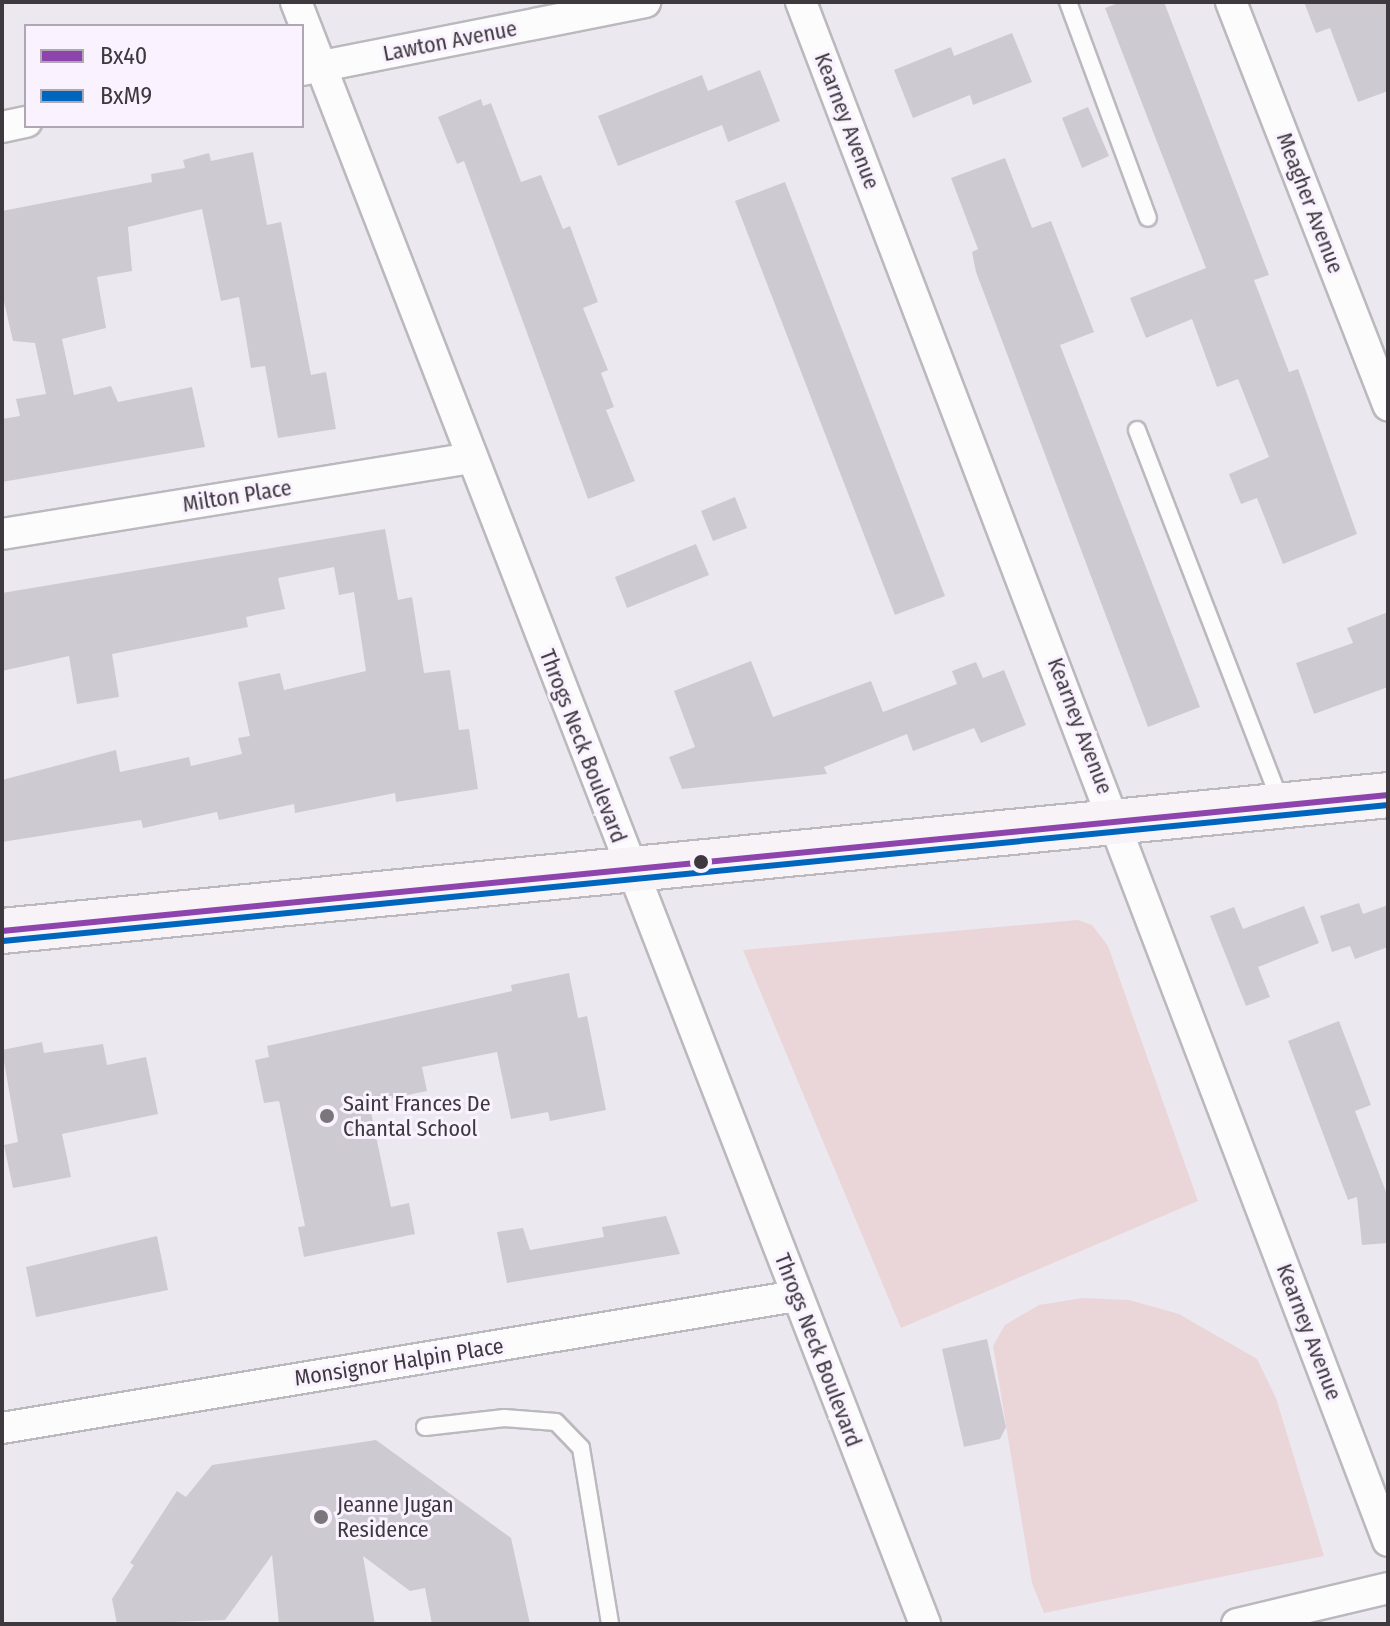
<!DOCTYPE html>
<html>
<head>
<meta charset="utf-8">
<style>
	body { margin:0 }
	#map { position:relative; width:1390px; height:1626px; overflow:hidden; background:#ece8ef; font-family:"Fira Sans Condensed",sans-serif }
	div>[style] { position:absolute }
	.green>* { inset:0; background:#ead6d8 }
	.building>* { inset:0; background:#cdcbd1 }
	.roads { filter:drop-shadow(2px 0 #bbb8be) drop-shadow(-2px 0 #bbb8be) drop-shadow(0 2px #bbb8be) drop-shadow(0 -2px #bbb8be) }
	.lane>* { height:16px; margin:-8px; padding:0 8px; transform-origin:8px; border-radius:8px; background:#fcfcfd }
	.street>* { height:30px; margin:-15px; padding:0 15px; transform-origin:15px; border-radius:15px; background:#fcfcfd }
	.secondary>* { height:44px; margin:-22px; padding:0 22px; transform-origin:22px; border-radius:22px; background:#f7f3f6 }
	.bus-1>* { height:6px; margin:-3px; padding:0 3px; transform-origin:3px; border-radius:3px; background:#8e44ad }
	.bus-2>* { height:6px; margin:-3px; padding:0 3px; transform-origin:3px; border-radius:3px; background:#0065bd }
	.dots>* { width:22px; height:22px; translate:-50% -50%; box-sizing:border-box; border:4px solid #faf2ff; border-radius:50% }
	span { translate:-50% -50%; white-space:nowrap; text-align:center; line-height:1.15; -webkit-text-stroke:6px #faf2ff; paint-order:stroke }
	.street-label { font-size:22px; color:#3d393e }
	.poi-label { font-size:22px; color:#3d393e }
	.left { translate:0 -50%; text-align:left }
	.frame { position:absolute; inset:0; border:4px solid #3d393e; pointer-events:none }
	.legend { position:absolute; left:24px; top:24px; width:280px; height:104px; box-sizing:border-box; background:#faf2ff; border:2px solid #aea8b2; margin:0; padding:10px 14px; list-style:none; font-size:24px; color:#3d393e }
	.legend li { display:flex; align-items:center; gap:16px; height:40px }
	.legend b { width:40px; border:2px solid #aea8b2 }
</style>
</head>
<body>
<div id="map">
	<div class="green">
		<div style="clip-path:polygon(1078px 920px,1092px 925px,1108px 946px,1198px 1201px,901px 1328px,743px 950px)"></div>
		<div style="clip-path:polygon(1083px 1298px,1129px 1300px,1179px 1314px,1257px 1359px,1276px 1398px,1324px 1556px,1044px 1613px,1032px 1583px,993px 1346px,1005px 1325px,1039px 1305px)"></div>
	</div>
	<div class="building">
		<div style="clip-path:polygon(1121px 2px,1164px 2px,1269px 275px,1254px 280px,1289px 372px,1298px 369px,1357px 534px,1283px 564px,1257px 498px,1241px 504px,1229px 474px,1269px 457px,1238px 379px,1217px 387px,1192px 319px,1146px 338px,1130px 298px,1206px 268px,1105px 8px)"></div>
		<div style="clip-path:polygon(1304px 2px,1388px 2px,1388px 91px,1358px 102px,1330px 28px,1316px 33px)"></div>
		<div style="clip-path:polygon(1012px 33px,1032px 82px,973px 105px,970px 95px,913px 118px,894px 70px,951px 47px,954px 56px)"></div>
		<div style="clip-path:polygon(760px 70px,780px 121px,728px 142px,722px 125px,618px 166px,598px 116px,702px 75px,708px 91px)"></div>
		<div style="clip-path:polygon(481px 99px,483px 106px,491px 103px,521px 182px,541px 175px,563px 229px,570px 226px,598px 302px,583px 308px,608px 370px,601px 373px,614px 407px,606px 410px,635px 481px,588px 499px,464px 161px,457px 164px,438px 117px)"></div>
		<div style="clip-path:polygon(1088px 107px,1109px 156px,1082px 168px,1062px 118px)"></div>
		<div style="clip-path:polygon(253px 152px,267px 225px,281px 222px,311px 375px,326px 372px,336px 429px,278px 438px,265px 366px,251px 368px,239px 297px,221px 301px,202px 209px,128px 227px,132px 271px,97px 277px,106px 328px,62px 339px,74px 395px,111px 386px,118px 402px,192px 387px,205px 447px,2px 482px,2px 419px,20px 416px,16px 399px,46px 394px,35px 343px,13px 341px,2px 293px,2px 211px,152px 182px,151px 174px,185px 168px,183px 160px,209px 153px,211px 161px)"></div>
		<div style="clip-path:polygon(1005px 158px,1032px 228px,1051px 221px,1094px 332px,1060px 345px,1200px 707px,1148px 727px,976px 272px,972px 252px,978px 249px,951px 178px)"></div>
		<div style="clip-path:polygon(785px 182px,945px 596px,895px 615px,735px 201px)"></div>
		<div style="clip-path:polygon(735px 497px,747px 528px,713px 541px,701px 511px)"></div>
		<div style="clip-path:polygon(385px 529px,398px 600px,412px 597px,424px 673px,450px 670px,459px 730px,469px 729px,478px 789px,396px 802px,395px 793px,295px 813px,294px 804px,219px 820px,217px 812px,143px 828px,141px 820px,2px 842px,2px 780px,116px 750px,120px 772px,189px 757px,191px 766px,242px 754px,238px 738px,250px 736px,238px 682px,280px 673px,284px 690px,366px 671px,354px 592px,339px 595px,334px 567px,278px 578px,285px 609px,246px 617px,248px 627px,112px 654px,119px 697px,77px 704px,69px 656px,2px 671px,2px 593px)"></div>
		<div style="clip-path:polygon(696px 544px,709px 575px,627px 608px,615px 577px)"></div>
		<div style="clip-path:polygon(1388px 612px,1388px 687px,1314px 714px,1296px 663px,1353px 643px,1347px 628px)"></div>
		<div style="clip-path:polygon(751px 661px,773px 717px,871px 681px,883px 712px,957px 684px,952px 671px,976px 662px,983px 678px,1004px 670px,1026px 725px,981px 743px,974px 728px,913px 751px,907px 734px,824px 767px,827px 774px,682px 789px,669px 757px,695px 747px,674px 691px)"></div>
		<div style="clip-path:polygon(1359px 903px,1363px 914px,1388px 905px,1388px 947px,1355px 959px,1350px 946px,1332px 952px,1320px 916px)"></div>
		<div style="clip-path:polygon(1304px 906px,1319px 943px,1258px 967px,1270px 997px,1246px 1006px,1210px 916px,1234px 907px,1243px 929px)"></div>
		<div style="clip-path:polygon(569px 973px,578px 1018px,587px 1016px,606px 1110px,550px 1121px,548px 1112px,511px 1119px,497px 1052px,422px 1067px,427px 1091px,369px 1103px,391px 1207px,409px 1203px,415px 1234px,304px 1257px,298px 1227px,305px 1226px,279px 1101px,264px 1103px,255px 1060px,269px 1057px,267px 1046px,512px 991px,511px 985px)"></div>
		<div style="clip-path:polygon(1339px 1021px,1371px 1105px,1355px 1111px,1388px 1197px,1388px 1243px,1362px 1245px,1357px 1197px,1348px 1200px,1288px 1041px)"></div>
		<div style="clip-path:polygon(42px 1042px,44px 1053px,103px 1044px,107px 1065px,146px 1057px,158px 1114px,62px 1134px,71px 1177px,13px 1188px,4px 1145px,18px 1142px,2px 1050px)"></div>
		<div style="clip-path:polygon(666px 1216px,680px 1254px,507px 1283px,497px 1232px,523px 1228px,530px 1250px,604px 1237px,602px 1227px)"></div>
		<div style="clip-path:polygon(157px 1236px,168px 1290px,36px 1317px,26px 1267px)"></div>
		<div style="clip-path:polygon(987px 1339px,1006px 1427px,1000px 1439px,964px 1447px,942px 1349px)"></div>
		<div style="clip-path:polygon(376px 1440px,511px 1538px,530px 1624px,432px 1624px,425px 1588px,410px 1591px,363px 1556px,375px 1624px,279px 1624px,272px 1555px,225px 1620px,117px 1624px,112px 1599px,134px 1565px,130px 1563px,177px 1491px,186px 1497px,212px 1465px)"></div>
	</div>
	<div class="roads">
		<div class="lane">
			<div style="left:1068px;top:2px;width:230px;rotate:69.7deg"></div>
			<div style="left:1137px;top:430px;width:401px;rotate:68.9deg"></div>
			<div style="left:425px;top:1427px;width:80px;rotate:-6.5deg"></div>
			<div style="left:504px;top:1418px;width:52px;rotate:4.4deg"></div>
			<div style="left:556px;top:1422px;width:36px;rotate:46deg"></div>
			<div style="left:581px;top:1448px;width:178px;rotate:80.6deg"></div>
		</div>
		<div class="street">
			<div style="left:296px;top:2px;width:1740px;rotate:68.8deg"></div>
			<div style="left:801px;top:2px;width:1647px;rotate:69.12deg"></div>
			<div style="left:1231px;top:2px;width:433px;rotate:68.7deg"></div>
			<div style="left:302px;top:70px;width:350px;rotate:-11.2deg"></div>
			<div style="left:2px;top:127px;width:25px;rotate:-12deg"></div>
			<div style="left:2px;top:534px;width:476px;rotate:-9.2deg"></div>
			<div style="left:2px;top:1428px;width:805px;rotate:-9.44deg"></div>
			<div style="left:1237px;top:1624px;width:155px;rotate:-13.4deg"></div>
		</div>
		<div class="secondary">
			<div style="left:2px;top:931px;width:1393px;rotate:-5.6deg"></div>
		</div>
	</div>
	<div class="bus-1">
		<div style="left:2px;top:931px;width:1393px;rotate:-5.6deg"></div>
	</div>
	<div class="bus-2">
		<div style="left:3px;top:941px;width:1392px;rotate:-5.61deg"></div>
	</div>
	<div class="dots">
		<div style="left:701px;top:862px;background:#3d393e"></div>
		<div style="left:327px;top:1116px;background:#7a767c"></div>
		<div style="left:321px;top:1517px;background:#7a767c"></div>
	</div>
	<div class="street-label">
		<span style="left:450px;top:41px;rotate:-11deg">Lawton Avenue</span>
		<span style="left:847px;top:121px;rotate:69deg">Kearney Avenue</span>
		<span style="left:1310px;top:203px;rotate:69deg">Meagher Avenue</span>
		<span style="left:237px;top:496px;rotate:-9deg">Milton Place</span>
		<span style="left:1080px;top:726px;rotate:69deg">Kearney Avenue</span>
		<span style="left:583px;top:746px;rotate:69deg">Throgs Neck Boulevard</span>
		<span style="left:1309px;top:1332px;rotate:69deg">Kearney Avenue</span>
		<span style="left:818px;top:1350px;rotate:69deg">Throgs Neck Boulevard</span>
		<span style="left:399px;top:1362px;rotate:-9deg">Monsignor Halpin Place</span>
	</div>
	<div class="poi-label">
		<span class="left" style="left:343px;top:1116px">Saint Frances De<br>Chantal School</span>
		<span class="left" style="left:337px;top:1517px">Jeanne Jugan<br>Residence</span>
	</div>
	<div class="frame"></div>
	<ul class="legend">
	<li><b style="height:10px;background:#8e44ad"></b>Bx40</li>
	<li><b style="height:10px;background:#0065bd"></b>BxM9</li>
	</ul>
</div>
</body>
</html>
